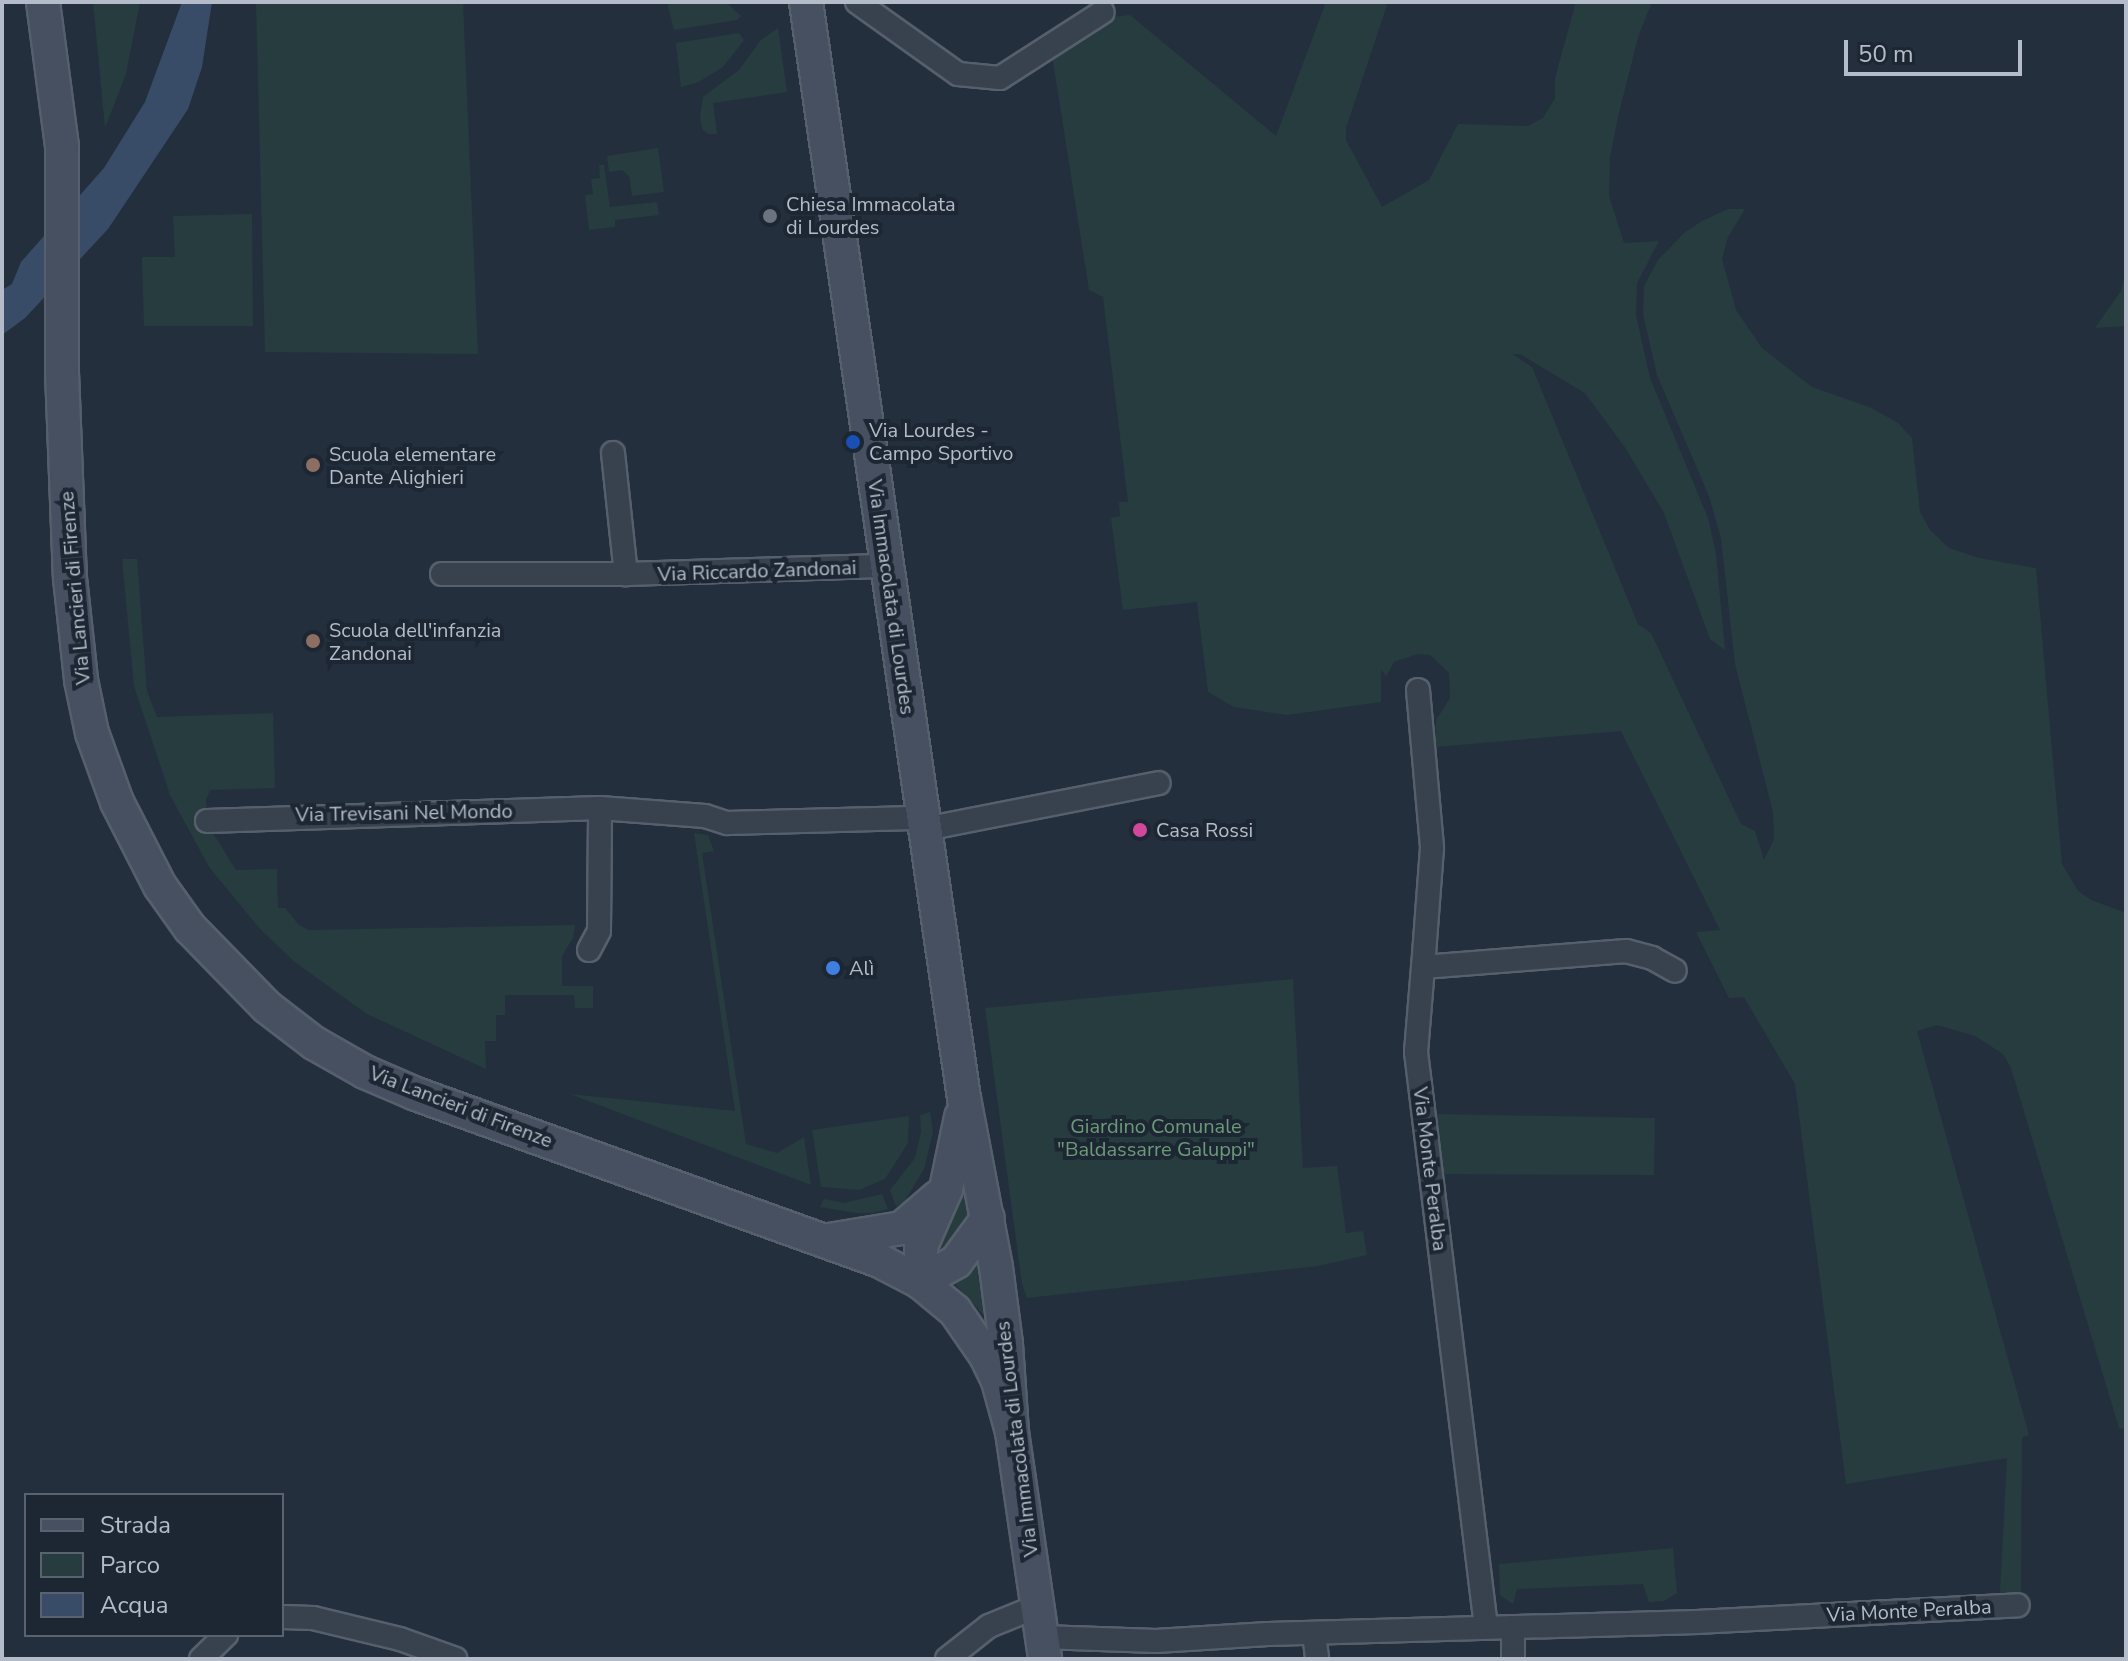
<!DOCTYPE html>
<html>
<head>
<meta charset="utf-8">
<style>
	body { margin:0 }
	#map { position:relative; width:2128px; height:1661px; overflow:hidden; background:#242f3e; font-family:"Nunito Sans",sans-serif }
	div>[style] { position:absolute }
	.green>* { inset:0; background:#263c3f }
	.water>* { inset:0; background:#394c67 }
	.roads { filter:drop-shadow(2px 0 #565f6c) drop-shadow(-2px 0 #565f6c) drop-shadow(0 2px #565f6c) drop-shadow(0 -2px #565f6c) }
	.street>* { height:22px; margin:-11px; padding:0 11px; transform-origin:11px; border-radius:11px; background:#38414e }
	.secondary>* { height:32px; margin:-16px; padding:0 16px; transform-origin:16px; border-radius:16px; background:#465061 }
	.dots>* { width:22px; height:22px; translate:-50% -50%; box-sizing:border-box; border:4px solid #1d2633; border-radius:50% }
	span { translate:-50% -50%; white-space:nowrap; text-align:center; line-height:1.15; -webkit-text-stroke:8px #1d2633; paint-order:stroke }
	.poi-label { font-size:20px; color:#b4bcc9 }
	.left { translate:0 -50%; text-align:left }
	.street-label { font-size:20px; color:#b4bcc9 }
	.park-label { font-size:20px; color:#6b9a76 }
	.frame { position:absolute; inset:0; border:4px solid #b4bcc9; pointer-events:none }
	.legend { position:absolute; left:24px; top:1493px; width:260px; height:144px; box-sizing:border-box; background:#1d2633; border:2px solid #59626f; margin:0; padding:10px 14px; list-style:none; font-size:24px; color:#b4bcc9 }
	.legend li { display:flex; align-items:center; gap:16px; height:40px }
	.legend b { width:40px; border:2px solid #59626f }
	.scale { position:absolute; left:1844px; top:40px; width:178px; height:36px; box-sizing:border-box; border:4px solid #b4bcc9; border-top:0; padding-left:10px; font-size:24px; line-height:28px; white-space:nowrap; color:#b4bcc9; -webkit-text-stroke:6px #1d2633; paint-order:stroke }
</style>
</head>
<body>
<div id="map">
	<div class="green">
		<div style="clip-path:polygon(93px 2px,140px 2px,126px 74px,105px 128px)"></div>
		<div style="clip-path:polygon(256px 2px,463px 2px,478px 354px,265px 352px)"></div>
		<div style="clip-path:polygon(667px 2px,726px 2px,741px 16px,737px 20px,674px 30px)"></div>
		<div style="clip-path:polygon(1326px 2px,1388px 2px,1346px 128px,1346px 140px,1382px 207px,1429px 180px,1458px 124px,1528px 126px,1543px 118px,1555px 98px,1555px 78px,1576px 2px,1652px 2px,1639px 34px,1618px 117px,1610px 157px,1609px 196px,1624px 243px,1659px 241px,1637px 283px,1636px 315px,1650px 378px,1708px 518px,1716px 554px,1725px 650px,1710px 639px,1664px 513px,1626px 449px,1585px 393px,1520px 354px,1512px 354px,1532px 367px,1638px 624px,1651px 633px,1741px 824px,1755px 831px,1764px 860px,1774px 839px,1773px 812px,1735px 664px,1721px 538px,1709px 496px,1657px 375px,1643px 314px,1644px 286px,1658px 260px,1684px 233px,1702px 221px,1728px 209px,1745px 209px,1728px 237px,1722px 259px,1736px 310px,1762px 348px,1812px 387px,1869px 407px,1897px 422px,1912px 438px,1920px 512px,1930px 530px,1949px 548px,1979px 558px,2036px 568px,2062px 864px,2078px 891px,2091px 900px,2126px 913px,2126px 1430px,2119px 1428px,2011px 1068px,2003px 1054px,1975px 1036px,1937px 1025px,1917px 1031px,2029px 1435px,2022px 1437px,2021px 1592px,2000px 1593px,2007px 1458px,1846px 1484px,1795px 1084px,1744px 997px,1729px 998px,1696px 932px,1720px 930px,1621px 731px,1435px 747px,1436px 720px,1450px 698px,1449px 673px,1430px 655px,1417px 654px,1394px 662px,1386px 676px,1381px 670px,1381px 702px,1287px 715px,1234px 707px,1208px 692px,1197px 602px,1123px 610px,1111px 518px,1120px 516px,1119px 502px,1128px 502px,1103px 297px,1089px 290px,1052px 55px,1112px 17px,1130px 15px,1276px 136px)"></div>
		<div style="clip-path:polygon(778px 28px,787px 92px,713px 103px,717px 134px,708px 134px,702px 129px,700px 117px,703px 97px,739px 70px,761px 40px)"></div>
		<div style="clip-path:polygon(739px 33px,744px 40px,723px 67px,699px 82px,681px 87px,676px 43px)"></div>
		<div style="clip-path:polygon(658px 148px,664px 192px,632px 196px,629px 176px,622px 170px,609px 172px,607px 156px)"></div>
		<div style="clip-path:polygon(599px 165px,604px 165px,610px 207px,657px 202px,659px 215px,615px 220px,615px 227px,589px 230px,585px 195px,593px 194px,591px 179px,600px 178px)"></div>
		<div style="clip-path:polygon(252px 214px,253px 326px,144px 326px,142px 257px,175px 257px,173px 216px)"></div>
		<div style="clip-path:polygon(2126px 272px,2126px 326px,2095px 328px,2121px 291px)"></div>
		<div style="clip-path:polygon(122px 559px,137px 559px,147px 691px,157px 717px,273px 713px,275px 788px,210px 790px,206px 800px,208px 825px,236px 870px,277px 869px,278px 908px,285px 908px,299px 925px,309px 930px,575px 925px,573px 938px,562px 956px,562px 986px,593px 986px,593px 1008px,575px 1008px,574px 995px,505px 995px,505px 1015px,496px 1015px,496px 1041px,485px 1041px,486px 1069px,367px 1014px,296px 963px,261px 930px,209px 867px,170px 795px,134px 686px)"></div>
		<div style="clip-path:polygon(694px 833px,708px 835px,714px 851px,702px 853px,746px 1144px,777px 1153px,804px 1137px,811px 1185px,570px 1094px,735px 1111px)"></div>
		<div style="clip-path:polygon(1293px 979px,1303px 1168px,1337px 1166px,1346px 1233px,1363px 1231px,1367px 1255px,1318px 1266px,1027px 1298px,1022px 1284px,985px 1008px)"></div>
		<div style="clip-path:polygon(930px 1112px,933px 1132px,924px 1169px,904px 1202px,896px 1206px,890px 1190px,915px 1158px,921px 1132px,920px 1115px)"></div>
		<div style="clip-path:polygon(1435px 1114px,1655px 1118px,1654px 1175px,1441px 1174px)"></div>
		<div style="clip-path:polygon(909px 1116px,908px 1143px,885px 1179px,859px 1190px,821px 1187px,812px 1130px)"></div>
		<div style="clip-path:polygon(970px 1168px,970px 1226px,937px 1258px,934px 1248px)"></div>
		<div style="clip-path:polygon(882px 1194px,888px 1209px,873px 1213px,856px 1213px,820px 1207px,824px 1199px,844px 1203px)"></div>
		<div style="clip-path:polygon(981px 1245px,993px 1325px,952px 1281px)"></div>
		<div style="clip-path:polygon(1673px 1548px,1677px 1593px,1664px 1601px,1649px 1602px,1643px 1584px,1517px 1589px,1513px 1604px,1500px 1595px,1499px 1564px)"></div>
	</div>
	<div class="water">
		<div style="clip-path:polygon(182px 2px,212px 2px,202px 67px,188px 109px,108px 229px,25px 318px,2px 335px,2px 290px,12px 284px,21px 262px,104px 168px,145px 102px)"></div>
	</div>
	<div class="roads">
		<div class="street">
			<div style="left:857px;top:2px;width:124px;rotate:35.5deg"></div>
			<div style="left:958px;top:74px;width:42px;rotate:5.4deg"></div>
			<div style="left:1000px;top:78px;width:122px;rotate:-32.7deg"></div>
			<div style="left:613px;top:453px;width:122px;rotate:83.9deg"></div>
			<div style="left:442px;top:574px;width:184px"></div>
			<div style="left:626px;top:574px;width:261px;rotate:-1.8deg"></div>
			<div style="left:1418px;top:690px;width:159px;rotate:84.9deg"></div>
			<div style="left:1432px;top:848px;width:119px;rotate:94.3deg"></div>
			<div style="left:207px;top:821px;width:393px;rotate:-1.9deg"></div>
			<div style="left:600px;top:808px;width:105px;rotate:4.4deg"></div>
			<div style="left:705px;top:816px;width:23px;rotate:18deg"></div>
			<div style="left:727px;top:823px;width:196px;rotate:-1.5deg"></div>
			<div style="left:925px;top:829px;width:238px;rotate:-11.1deg"></div>
			<div style="left:589px;top:950px;width:21px;rotate:-62deg"></div>
			<div style="left:599px;top:931px;width:123px;rotate:-89.5deg"></div>
			<div style="left:282px;top:1617px;width:31px;rotate:2deg"></div>
			<div style="left:313px;top:1618px;width:89px;rotate:13.6deg"></div>
			<div style="left:400px;top:1639px;width:59px;rotate:19.7deg"></div>
			<div style="left:1486px;top:1627px;width:579px;rotate:-96.94deg"></div>
			<div style="left:1416px;top:1052px;width:85px;rotate:-85.3deg"></div>
			<div style="left:1423px;top:967px;width:204px;rotate:-4.5deg"></div>
			<div style="left:1626px;top:951px;width:27px;rotate:15deg"></div>
			<div style="left:1652px;top:958px;width:26px;rotate:29deg"></div>
			<div style="left:1513px;top:1627px;width:32px;rotate:90deg"></div>
			<div style="left:1314px;top:1633px;width:26px;rotate:83deg"></div>
			<div style="left:1042px;top:1637px;width:114px;rotate:2deg"></div>
			<div style="left:1156px;top:1641px;width:112px;rotate:-3.6deg"></div>
			<div style="left:1268px;top:1634px;width:430px;rotate:-1.6deg"></div>
			<div style="left:1698px;top:1622px;width:320px;rotate:-3deg"></div>
			<div style="left:201px;top:1659px;width:35px;rotate:-44deg"></div>
			<div style="left:947px;top:1659px;width:53px;rotate:-38.2deg"></div>
			<div style="left:989px;top:1626px;width:53px;rotate:-22.2deg"></div>
		</div>
		<div class="secondary">
			<div style="left:43px;top:2px;width:146px;rotate:82.5deg"></div>
			<div style="left:62px;top:147px;width:225px;rotate:90deg"></div>
			<div style="left:62px;top:372px;width:206px;rotate:87.8deg"></div>
			<div style="left:70px;top:578px;width:103px;rotate:83.8deg"></div>
			<div style="left:81px;top:680px;width:54px;rotate:78.3deg"></div>
			<div style="left:92px;top:733px;width:73px;rotate:70.1deg"></div>
			<div style="left:117px;top:802px;width:94px;rotate:62.9deg"></div>
			<div style="left:160px;top:886px;width:52px;rotate:54.5deg"></div>
			<div style="left:190px;top:928px;width:110px;rotate:45.7deg"></div>
			<div style="left:267px;top:1007px;width:59px;rotate:37.5deg"></div>
			<div style="left:314px;top:1043px;width:59px;rotate:29.6deg"></div>
			<div style="left:365px;top:1072px;width:56px;rotate:23.3deg"></div>
			<div style="left:416px;top:1094px;width:493px;rotate:19.8deg"></div>
			<div style="left:880px;top:1261px;width:45px;rotate:27.7deg"></div>
			<div style="left:920px;top:1282px;width:45px;rotate:39.6deg"></div>
			<div style="left:955px;top:1311px;width:55px;rotate:55.4deg"></div>
			<div style="left:986px;top:1356px;width:28px;rotate:64deg"></div>
			<div style="left:998px;top:1381px;width:53px;rotate:74.6deg"></div>
			<div style="left:806px;top:2px;width:1107px;rotate:81.8deg"></div>
			<div style="left:964px;top:1098px;width:172px;rotate:79.3deg"></div>
			<div style="left:996px;top:1267px;width:78px;rotate:82.6deg"></div>
			<div style="left:1006px;top:1344px;width:88px;rotate:86.1deg"></div>
			<div style="left:1012px;top:1432px;width:229px;rotate:81.7deg"></div>
			<div style="left:829px;top:1240px;width:74px;rotate:-9.3deg"></div>
			<div style="left:902px;top:1228px;width:48px;rotate:-40.7deg"></div>
			<div style="left:920px;top:1282px;width:36px;rotate:-88deg"></div>
			<div style="left:921px;top:1246px;width:62px;rotate:-66.3deg"></div>
			<div style="left:946px;top:1189px;width:74px;rotate:-78.2deg"></div>
			<div style="left:920px;top:1282px;width:41px;rotate:-29.1deg"></div>
			<div style="left:956px;top:1262px;width:54px;rotate:-54deg"></div>
		</div>
	</div>
	<div class="dots">
		<div style="left:770px;top:216px;background:#6b7280"></div>
		<div style="left:853px;top:442px;background:#1a4fb4"></div>
		<div style="left:313px;top:465px;background:#8d6e63"></div>
		<div style="left:313px;top:641px;background:#8d6e63"></div>
		<div style="left:1140px;top:830px;background:#d1479c"></div>
		<div style="left:833px;top:968px;background:#3f7fe0"></div>
	</div>
	<div class="poi-label">
		<span class="left" style="left:786px;top:216px">Chiesa Immacolata<br>di Lourdes</span>
		<span class="left" style="left:869px;top:442px">Via Lourdes -<br>Campo Sportivo</span>
		<span class="left" style="left:329px;top:466px">Scuola elementare<br>Dante Alighieri</span>
		<span class="left" style="left:329px;top:642px">Scuola dell'infanzia<br>Zandonai</span>
		<span class="left" style="left:1156px;top:830px">Casa Rossi</span>
		<span class="left" style="left:849px;top:968px">Alì</span>
	</div>
	<div class="street-label">
		<span style="left:757px;top:571px;rotate:-2deg">Via Riccardo Zandonai</span>
		<span style="left:75px;top:588px;rotate:-95deg">Via Lancieri di Firenze</span>
		<span style="left:891px;top:597px;rotate:82deg">Via Immacolata di Lourdes</span>
		<span style="left:404px;top:813px;rotate:-1deg">Via Trevisani Nel Mondo</span>
		<span style="left:461px;top:1107px;rotate:21deg">Via Lancieri di Firenze</span>
		<span style="left:1430px;top:1169px;rotate:83deg">Via Monte Peralba</span>
		<span style="left:1017px;top:1439px;rotate:-97deg">Via Immacolata di Lourdes</span>
		<span style="left:1909px;top:1611px;rotate:-3deg">Via Monte Peralba</span>
	</div>
	<div class="park-label">
		<span style="left:1156px;top:1138px">Giardino Comunale<br>"Baldassarre Galuppi"</span>
	</div>
	<div class="frame"></div>
	<ul class="legend">
	<li><b style="height:10px;background:#465061"></b>Strada</li>
	<li><b style="height:22px;background:#263c3f"></b>Parco</li>
	<li><b style="height:22px;background:#394c67"></b>Acqua</li>
	</ul>
	<div class="scale">50 m</div>
</div>
</body>
</html>
